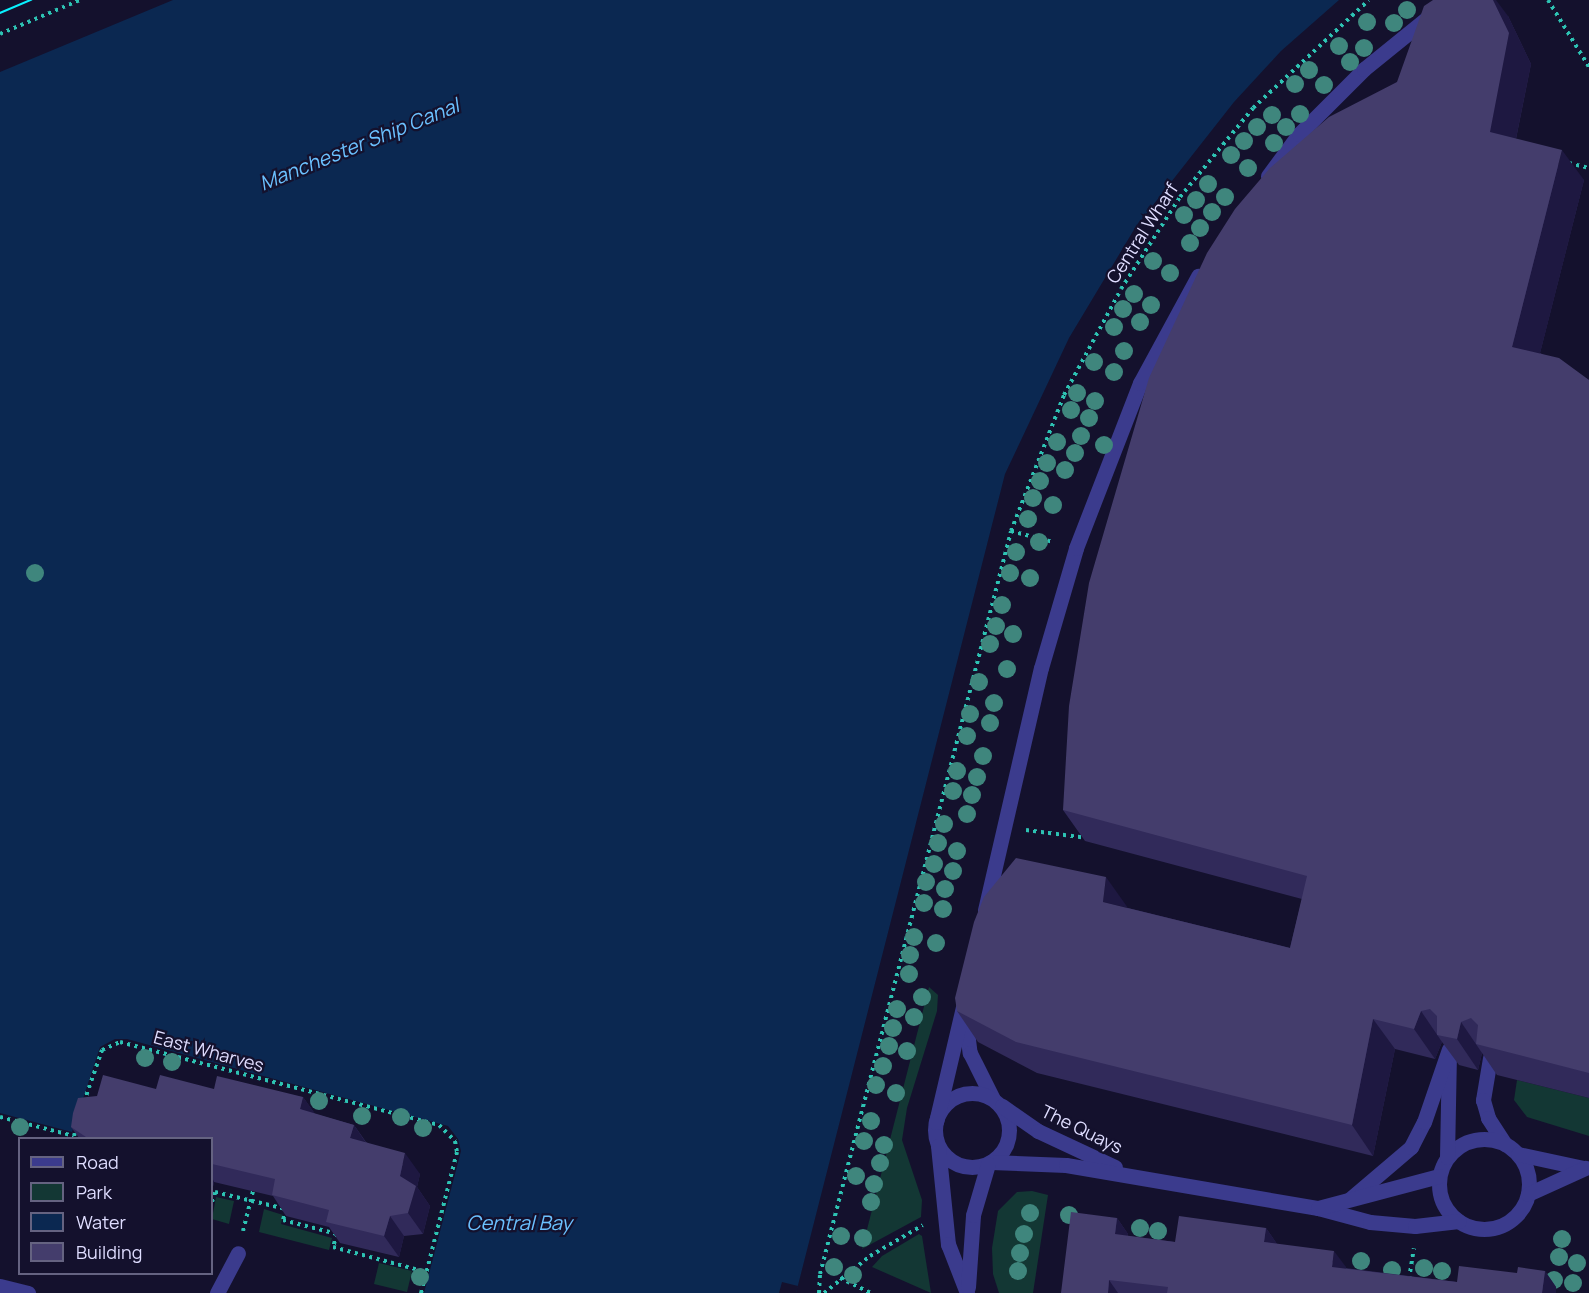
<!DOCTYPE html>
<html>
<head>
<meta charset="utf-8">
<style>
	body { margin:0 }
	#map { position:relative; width:1589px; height:1293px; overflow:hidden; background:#14112d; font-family:Manrope,sans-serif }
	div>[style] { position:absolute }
	.green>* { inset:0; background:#133734 }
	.water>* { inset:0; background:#0b2851 }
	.pier>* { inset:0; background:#14112d }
	.path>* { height:4px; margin-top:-2px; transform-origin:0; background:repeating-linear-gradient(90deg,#2dc3b3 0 3px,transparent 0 7.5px) }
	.minor>* { height:15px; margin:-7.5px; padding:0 7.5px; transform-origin:7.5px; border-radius:7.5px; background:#3b3b8d }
	.minor>.ring { margin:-7.5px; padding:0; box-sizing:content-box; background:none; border:15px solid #3b3b8d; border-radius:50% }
	.tram>* { height:1.5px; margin:-0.75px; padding:0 0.75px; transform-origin:0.75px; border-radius:0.75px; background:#09f1ff }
	.trees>* { width:18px; height:18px; margin:-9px; border-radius:50%; background:#3f867d }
	.wall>* { inset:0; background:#312a5a }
	.shaded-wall>* { inset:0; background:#1e1841 }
	.building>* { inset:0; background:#443d6c }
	span { translate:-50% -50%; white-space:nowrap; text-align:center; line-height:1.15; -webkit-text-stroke:4.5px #14112d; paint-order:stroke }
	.street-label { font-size:18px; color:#dfddff }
	.water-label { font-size:20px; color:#6bc1ff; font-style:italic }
	.legend { position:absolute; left:18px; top:1137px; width:195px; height:138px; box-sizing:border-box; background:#14112d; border:2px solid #656381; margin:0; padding:8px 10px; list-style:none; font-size:18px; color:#dfddff }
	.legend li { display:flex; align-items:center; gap:12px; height:30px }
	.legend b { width:30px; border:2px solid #656381 }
</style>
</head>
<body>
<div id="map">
	<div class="green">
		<div style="clip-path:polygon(929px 987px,938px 995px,937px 1011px,907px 1108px,902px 1140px,922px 1200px,921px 1217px,862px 1249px)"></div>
		<div style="clip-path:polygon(1517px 1080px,1589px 1098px,1589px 1136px,1527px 1117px,1514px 1100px)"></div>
		<div style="clip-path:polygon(1032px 1191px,1048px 1195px,1033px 1293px,999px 1293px,993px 1274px,992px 1248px,998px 1211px,1017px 1192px)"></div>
		<div style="clip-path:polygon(216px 1197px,234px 1201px,229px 1224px,212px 1219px)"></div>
		<div style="clip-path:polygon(264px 1209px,283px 1215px,281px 1224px,332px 1238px,329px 1250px,259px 1232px)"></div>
		<div style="clip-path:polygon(919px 1234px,922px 1236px,931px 1293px,872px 1267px,882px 1256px)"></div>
		<div style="clip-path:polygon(379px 1263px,412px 1271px,407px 1292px,374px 1284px)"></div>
	</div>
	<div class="water">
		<div style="clip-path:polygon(173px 0,1339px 0,1281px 51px,1234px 102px,1135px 228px,1069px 338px,1005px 474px,796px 1293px,424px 1293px,461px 1151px,458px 1139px,448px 1126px,127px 1039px,115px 1039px,100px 1047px,72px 1132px,0 1113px,0 72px)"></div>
	</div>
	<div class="pier">
		<div style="clip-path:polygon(782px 1282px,798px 1286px,796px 1293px,779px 1293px)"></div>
	</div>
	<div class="path">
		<div style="left:1548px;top:0;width:79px;rotate:58.5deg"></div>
		<div style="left:0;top:34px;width:87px;rotate:-23deg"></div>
		<div style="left:1569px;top:163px;width:21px;rotate:14deg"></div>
		<div style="left:1011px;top:531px;width:43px;rotate:14.7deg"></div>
		<div style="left:1026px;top:830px;width:62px;rotate:7.5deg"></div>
		<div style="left:84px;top:1102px;width:55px;rotate:-70.9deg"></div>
		<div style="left:102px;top:1050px;width:20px;rotate:-24deg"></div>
		<div style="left:120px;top:1042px;width:330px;rotate:14.6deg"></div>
		<div style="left:439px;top:1125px;width:23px;rotate:45deg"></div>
		<div style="left:455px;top:1141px;width:11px;rotate:80deg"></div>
		<div style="left:457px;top:1152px;width:146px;rotate:104.3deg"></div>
		<div style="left:0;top:1117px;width:76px;rotate:14.4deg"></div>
		<div style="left:74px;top:1136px;width:7px;rotate:-74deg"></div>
		<div style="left:212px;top:1202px;width:10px;rotate:-73deg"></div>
		<div style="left:215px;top:1192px;width:73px;rotate:13.5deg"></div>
		<div style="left:286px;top:1209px;width:11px;rotate:105deg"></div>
		<div style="left:283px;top:1220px;width:56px;rotate:14.5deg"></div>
		<div style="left:337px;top:1234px;width:14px;rotate:107deg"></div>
		<div style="left:333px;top:1247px;width:96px;rotate:15deg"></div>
		<div style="left:243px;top:1231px;width:41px;rotate:-76deg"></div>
		<div style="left:840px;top:1278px;width:34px;rotate:26deg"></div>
		<div style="left:1409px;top:1279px;width:31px;rotate:-81deg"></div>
		<div style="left:819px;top:1293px;width:19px;rotate:-87deg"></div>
		<div style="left:820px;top:1274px;width:767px;rotate:-75.58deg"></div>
		<div style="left:1011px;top:531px;width:146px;rotate:-68.7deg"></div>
		<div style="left:1064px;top:395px;width:120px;rotate:-61.7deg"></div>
		<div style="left:1121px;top:289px;width:109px;rotate:-57.3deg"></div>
		<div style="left:1180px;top:197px;width:115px;rotate:-50.6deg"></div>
		<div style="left:1253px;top:108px;width:158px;rotate:-43deg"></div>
		<div style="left:824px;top:1293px;width:59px;rotate:-38.8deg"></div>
		<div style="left:870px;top:1256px;width:61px;rotate:-30.3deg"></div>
	</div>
	<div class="minor">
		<div style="left:1268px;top:176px;width:52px;rotate:-53.6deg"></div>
		<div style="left:1299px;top:134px;width:92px;rotate:-45deg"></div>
		<div style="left:1364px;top:69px;width:87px;rotate:-39deg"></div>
		<div style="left:985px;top:910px;width:248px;rotate:-77deg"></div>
		<div style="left:1041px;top:668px;width:125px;rotate:-73.7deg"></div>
		<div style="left:1076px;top:548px;width:177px;rotate:-68.8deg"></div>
		<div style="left:1140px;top:383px;width:122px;rotate:-61.5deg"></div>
		<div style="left:965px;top:1015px;width:38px;rotate:83deg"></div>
		<div style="left:970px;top:1053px;width:51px;rotate:63.4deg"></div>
		<div style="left:1490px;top:1058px;width:43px;rotate:99.5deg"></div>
		<div style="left:1483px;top:1100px;width:19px;rotate:74deg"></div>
		<div style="left:1488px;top:1118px;width:31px;rotate:57deg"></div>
		<div class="ring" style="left:935px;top:1093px;width:59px;height:59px"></div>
		<div style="left:1002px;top:1106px;width:44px;rotate:34.8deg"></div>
		<div style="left:1038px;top:1131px;width:85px;rotate:25.1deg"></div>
		<div style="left:936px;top:1122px;width:127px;rotate:-76.8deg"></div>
		<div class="ring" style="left:1439px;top:1139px;width:75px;height:75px"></div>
		<div style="left:938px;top:1146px;width:99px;rotate:84.2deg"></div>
		<div style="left:948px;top:1244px;width:53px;rotate:68.8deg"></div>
		<div style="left:1518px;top:1154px;width:66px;rotate:12.2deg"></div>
		<div style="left:1447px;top:1157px;width:102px;rotate:-88.9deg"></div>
		<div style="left:991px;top:1162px;width:75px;rotate:2.3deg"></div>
		<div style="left:1066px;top:1165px;width:256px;rotate:9.7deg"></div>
		<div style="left:1318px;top:1208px;width:54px;rotate:15.1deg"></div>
		<div style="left:1370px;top:1222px;width:45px;rotate:5.1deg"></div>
		<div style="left:1415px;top:1226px;width:44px;rotate:-6.5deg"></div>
		<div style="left:1528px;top:1194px;width:63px;rotate:-24.5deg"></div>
		<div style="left:1350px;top:1199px;width:80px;rotate:-40.4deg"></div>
		<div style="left:1411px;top:1147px;width:28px;rotate:-63deg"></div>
		<div style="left:1424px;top:1122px;width:77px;rotate:-71.1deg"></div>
		<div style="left:1318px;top:1208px;width:125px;rotate:-14.8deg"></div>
		<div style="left:0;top:1286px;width:29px;rotate:14deg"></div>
		<div style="left:968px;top:1287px;width:72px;rotate:-86deg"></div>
		<div style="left:973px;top:1215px;width:53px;rotate:-73.6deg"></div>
		<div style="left:217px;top:1293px;width:45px;rotate:-62.3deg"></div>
	</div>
	<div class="tram">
		<div style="left:0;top:13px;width:34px;rotate:-23deg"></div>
	</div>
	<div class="trees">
		<div style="left:1407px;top:10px"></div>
		<div style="left:1367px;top:22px"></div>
		<div style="left:1394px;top:23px"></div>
		<div style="left:1339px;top:46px"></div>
		<div style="left:1364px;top:48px"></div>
		<div style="left:1350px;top:62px"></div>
		<div style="left:1309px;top:70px"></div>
		<div style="left:1295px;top:84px"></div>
		<div style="left:1324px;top:85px"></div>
		<div style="left:1300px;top:114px"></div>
		<div style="left:1272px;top:115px"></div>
		<div style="left:1257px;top:127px"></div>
		<div style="left:1286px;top:127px"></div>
		<div style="left:1244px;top:141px"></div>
		<div style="left:1274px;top:143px"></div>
		<div style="left:1231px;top:155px"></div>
		<div style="left:1248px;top:168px"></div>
		<div style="left:1208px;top:184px"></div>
		<div style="left:1225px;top:197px"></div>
		<div style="left:1196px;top:200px"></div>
		<div style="left:1212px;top:212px"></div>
		<div style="left:1184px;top:215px"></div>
		<div style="left:1200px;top:228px"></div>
		<div style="left:1190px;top:243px"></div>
		<div style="left:1153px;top:261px"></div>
		<div style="left:1170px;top:273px"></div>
		<div style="left:1134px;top:294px"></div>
		<div style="left:1151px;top:305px"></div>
		<div style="left:1123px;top:309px"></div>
		<div style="left:1140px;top:322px"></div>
		<div style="left:1114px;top:327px"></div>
		<div style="left:1124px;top:351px"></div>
		<div style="left:1094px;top:362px"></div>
		<div style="left:1114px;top:372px"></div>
		<div style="left:1077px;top:393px"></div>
		<div style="left:1095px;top:401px"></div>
		<div style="left:1071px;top:410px"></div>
		<div style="left:1089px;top:418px"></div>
		<div style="left:1081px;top:436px"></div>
		<div style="left:1057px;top:442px"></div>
		<div style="left:1104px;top:445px"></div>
		<div style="left:1075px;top:453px"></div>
		<div style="left:1047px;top:463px"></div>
		<div style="left:1065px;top:470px"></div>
		<div style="left:1040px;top:481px"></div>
		<div style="left:1033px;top:498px"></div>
		<div style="left:1053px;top:505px"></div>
		<div style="left:1028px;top:519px"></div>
		<div style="left:1039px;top:542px"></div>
		<div style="left:1016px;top:552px"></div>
		<div style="left:35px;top:573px"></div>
		<div style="left:1010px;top:573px"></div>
		<div style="left:1030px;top:578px"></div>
		<div style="left:1002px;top:605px"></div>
		<div style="left:996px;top:626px"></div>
		<div style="left:1013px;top:634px"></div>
		<div style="left:990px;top:644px"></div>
		<div style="left:1007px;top:669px"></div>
		<div style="left:979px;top:682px"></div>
		<div style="left:994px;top:703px"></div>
		<div style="left:970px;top:714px"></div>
		<div style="left:990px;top:723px"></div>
		<div style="left:967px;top:736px"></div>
		<div style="left:983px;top:756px"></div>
		<div style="left:957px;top:771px"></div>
		<div style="left:977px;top:777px"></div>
		<div style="left:953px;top:791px"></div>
		<div style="left:972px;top:795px"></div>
		<div style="left:967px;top:814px"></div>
		<div style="left:944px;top:824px"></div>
		<div style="left:938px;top:843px"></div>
		<div style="left:957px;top:851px"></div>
		<div style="left:934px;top:864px"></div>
		<div style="left:953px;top:871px"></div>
		<div style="left:926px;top:882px"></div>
		<div style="left:945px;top:889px"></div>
		<div style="left:924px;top:903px"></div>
		<div style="left:943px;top:909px"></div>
		<div style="left:914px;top:937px"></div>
		<div style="left:936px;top:943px"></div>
		<div style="left:910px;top:955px"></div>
		<div style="left:909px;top:974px"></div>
		<div style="left:922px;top:997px"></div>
		<div style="left:897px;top:1009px"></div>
		<div style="left:914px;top:1017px"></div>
		<div style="left:893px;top:1028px"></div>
		<div style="left:889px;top:1046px"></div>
		<div style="left:907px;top:1051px"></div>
		<div style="left:145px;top:1058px"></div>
		<div style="left:172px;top:1062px"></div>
		<div style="left:883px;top:1066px"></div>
		<div style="left:876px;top:1085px"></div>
		<div style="left:896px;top:1093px"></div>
		<div style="left:319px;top:1101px"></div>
		<div style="left:362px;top:1116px"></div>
		<div style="left:401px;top:1117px"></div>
		<div style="left:871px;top:1121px"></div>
		<div style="left:20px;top:1127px"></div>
		<div style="left:423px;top:1128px"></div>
		<div style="left:864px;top:1141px"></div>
		<div style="left:884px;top:1145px"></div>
		<div style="left:880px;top:1163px"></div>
		<div style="left:856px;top:1176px"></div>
		<div style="left:874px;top:1184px"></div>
		<div style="left:871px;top:1202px"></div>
		<div style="left:1030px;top:1213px"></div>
		<div style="left:1069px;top:1215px"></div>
		<div style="left:1140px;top:1228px"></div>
		<div style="left:1158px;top:1231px"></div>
		<div style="left:1024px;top:1234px"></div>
		<div style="left:841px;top:1236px"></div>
		<div style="left:863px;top:1238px"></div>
		<div style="left:1562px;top:1239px"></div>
		<div style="left:1020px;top:1253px"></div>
		<div style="left:1559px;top:1257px"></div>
		<div style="left:1361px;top:1261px"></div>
		<div style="left:1577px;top:1263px"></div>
		<div style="left:834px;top:1267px"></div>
		<div style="left:1424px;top:1268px"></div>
		<div style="left:1392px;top:1270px"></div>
		<div style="left:1018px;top:1271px"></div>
		<div style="left:1442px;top:1271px"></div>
		<div style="left:853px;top:1275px"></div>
		<div style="left:420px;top:1277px"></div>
		<div style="left:1554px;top:1280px"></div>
		<div style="left:1573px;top:1283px"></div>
	</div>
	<div class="wall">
		<div style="clip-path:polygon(1508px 16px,1531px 64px,1516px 139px,1584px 180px,1540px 353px,1589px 380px,1589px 1098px,1497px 1075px,1482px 1053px,1478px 1070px,1459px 1065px,1442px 1042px,1435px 1059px,1395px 1049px,1373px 1156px,1037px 1073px,978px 1042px,957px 1011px,1128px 908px,1290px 948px,1302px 899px,1085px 841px,1063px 810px,1397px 82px)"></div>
		<div style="clip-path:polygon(214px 1089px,303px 1097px,315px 1114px,354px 1125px,366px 1142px,420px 1174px,417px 1187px,430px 1206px,423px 1234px,404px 1236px,399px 1257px,340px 1243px,329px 1227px,286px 1216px,273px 1196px,214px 1182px,212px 1191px,212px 1138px,79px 1138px,71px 1127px)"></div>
		<div style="clip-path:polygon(1117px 1218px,1128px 1234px,1128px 1236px,1175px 1242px,1266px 1228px,1277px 1244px,1346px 1267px,1345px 1268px,1457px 1282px,1517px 1273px,1545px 1271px,1556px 1287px,1556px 1293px,1061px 1293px)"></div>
	</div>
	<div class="shaded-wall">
		<div style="clip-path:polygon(1493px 0,1496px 0,1508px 16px,1531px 64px,1511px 163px,1490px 132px)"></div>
		<div style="clip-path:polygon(1562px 150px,1584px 180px,1534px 377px,1512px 347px)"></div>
		<div style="clip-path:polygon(1106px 877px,1128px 908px,1103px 902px)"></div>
		<div style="clip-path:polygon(1421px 1011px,1442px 1042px,1435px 1059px,1414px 1029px)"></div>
		<div style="clip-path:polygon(1373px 1019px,1395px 1049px,1373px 1156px,1352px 1125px)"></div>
		<div style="clip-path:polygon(1461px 1022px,1482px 1053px,1478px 1070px,1457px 1039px)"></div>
		<div style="clip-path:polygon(303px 1097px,318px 1118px,300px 1109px)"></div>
		<div style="clip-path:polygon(354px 1125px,368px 1146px,350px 1138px)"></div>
		<div style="clip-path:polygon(405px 1153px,420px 1174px,417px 1187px,430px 1206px,423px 1234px,408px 1213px,400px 1176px)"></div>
		<div style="clip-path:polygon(212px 1177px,214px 1182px,212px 1191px)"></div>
		<div style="clip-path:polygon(390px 1216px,404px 1236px,399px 1257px,384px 1236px)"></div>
		<div style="clip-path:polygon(1117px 1218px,1128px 1234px,1126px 1250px,1115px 1234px)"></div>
		<div style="clip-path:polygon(1266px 1228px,1277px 1244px,1264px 1242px)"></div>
		<div style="clip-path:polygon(1334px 1251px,1346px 1267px,1344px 1283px,1332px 1267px)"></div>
		<div style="clip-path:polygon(1545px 1271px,1556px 1287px,1556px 1293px,1542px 1293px)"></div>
		<div style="clip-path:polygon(1109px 1280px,1118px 1293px,1108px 1293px)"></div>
	</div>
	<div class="building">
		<div style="clip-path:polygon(1433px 0,1493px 0,1509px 33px,1490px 132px,1562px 150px,1512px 347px,1559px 358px,1589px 380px,1589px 1073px,1476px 1044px,1478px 1025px,1471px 1018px,1461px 1022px,1457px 1039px,1437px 1035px,1437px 1016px,1430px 1009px,1421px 1011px,1414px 1029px,1373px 1019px,1352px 1125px,1016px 1042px,957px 1011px,955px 998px,974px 922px,984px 897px,1016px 858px,1106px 877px,1103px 902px,1290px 948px,1307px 876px,1063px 810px,1069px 706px,1089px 583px,1149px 378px,1207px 253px,1235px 209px,1270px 168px,1329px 117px,1397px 82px,1424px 6px)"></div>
		<div style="clip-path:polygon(103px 1075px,156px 1089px,160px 1075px,214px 1089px,217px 1076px,303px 1097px,300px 1109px,354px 1125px,350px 1138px,405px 1153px,400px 1176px,416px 1186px,408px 1213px,390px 1216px,384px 1236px,326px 1222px,329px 1210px,272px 1195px,275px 1179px,212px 1164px,212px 1138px,85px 1138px,86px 1137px,71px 1127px,73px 1113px,78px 1098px,97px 1096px)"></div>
		<div style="clip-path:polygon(1071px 1212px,1117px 1218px,1115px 1234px,1175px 1242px,1179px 1216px,1266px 1228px,1264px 1242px,1334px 1251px,1332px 1267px,1381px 1273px,1457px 1282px,1459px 1266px,1517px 1273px,1518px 1267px,1545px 1271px,1542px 1293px,1167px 1293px,1168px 1287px,1109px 1280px,1108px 1293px,1061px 1293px)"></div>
	</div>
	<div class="street-label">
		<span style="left:1142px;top:233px;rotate:-57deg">Central Wharf</span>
		<span style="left:209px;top:1051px;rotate:15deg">East Wharves</span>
		<span style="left:1082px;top:1129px;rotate:26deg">The Quays</span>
	</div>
	<div class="water-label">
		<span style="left:359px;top:144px;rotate:-22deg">Manchester Ship Canal</span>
		<span style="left:519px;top:1222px">Central Bay</span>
	</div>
	<ul class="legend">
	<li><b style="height:8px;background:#3b3b8d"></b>Road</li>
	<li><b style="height:16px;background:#133734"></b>Park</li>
	<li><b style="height:16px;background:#0b2851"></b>Water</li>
	<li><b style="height:16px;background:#443d6c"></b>Building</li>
	</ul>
</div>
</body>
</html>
